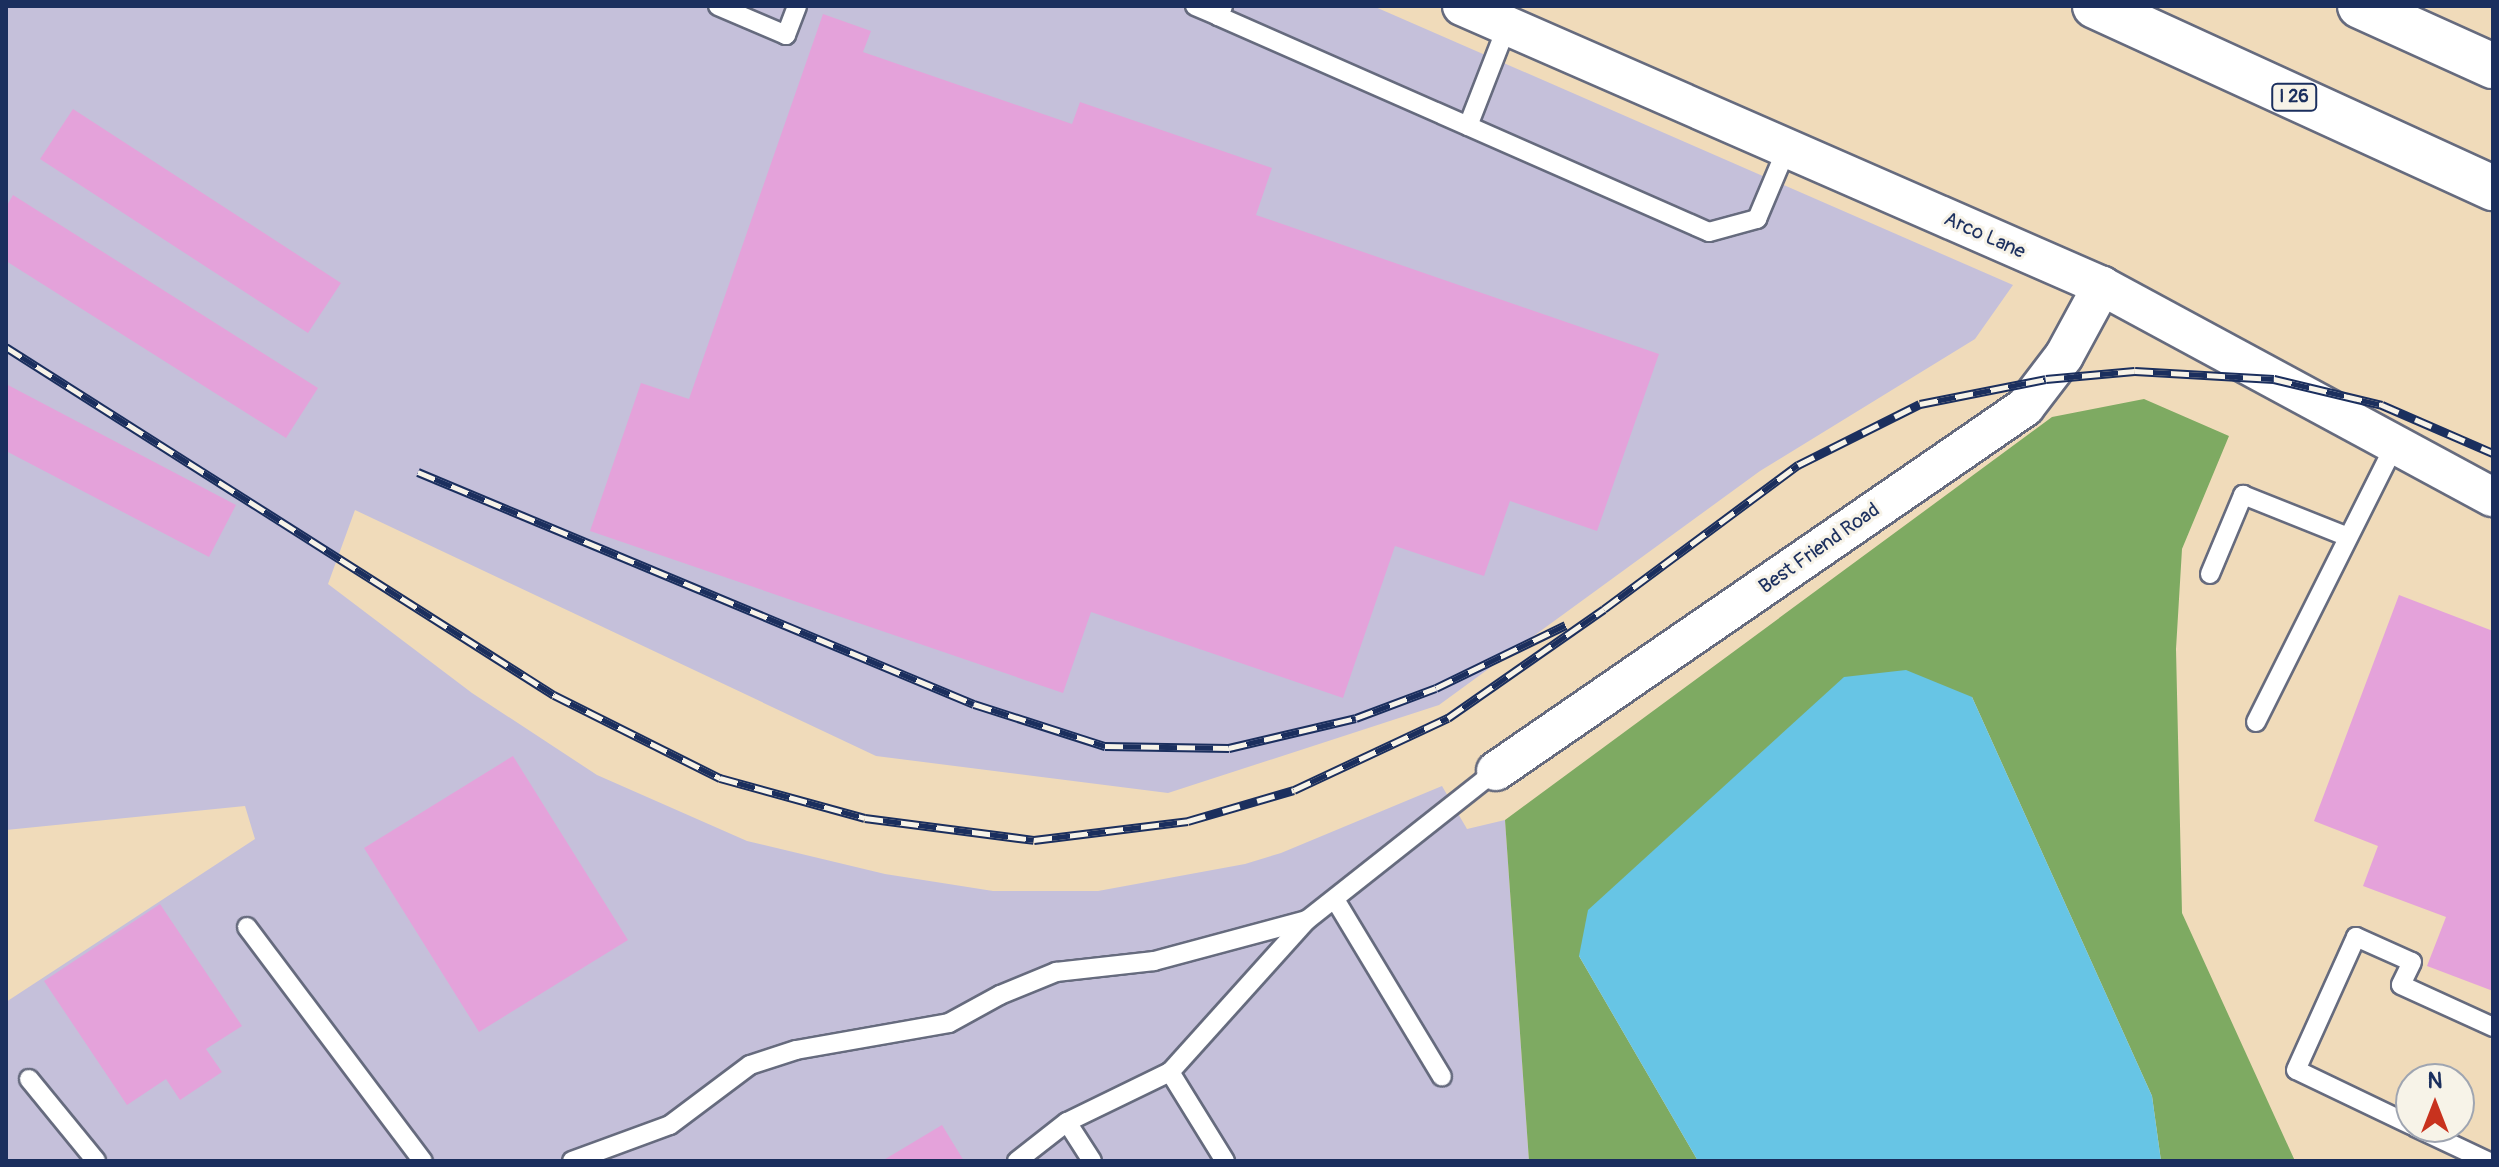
<!DOCTYPE html>
<html>
<head>
<meta charset="utf-8">
<style>
	body { margin:0 }
	#map { position:relative; width:2499px; height:1167px; overflow:hidden; background:#f0dbba; font-family:Pangolin,sans-serif }
	div>[style] { position:absolute }
	.industrial>* { inset:0; background:#c5c0da }
	.forest>* { inset:0; background:#7eaa62 }
	.water>* { inset:0; background:#67c5e5 }
	.building>* { inset:0; background:#e4a2da }
	.roads { filter:drop-shadow(2px 0 #666b7e) drop-shadow(-2px 0 #666b7e) drop-shadow(0 2px #666b7e) drop-shadow(0 -2px #666b7e) }
	.service>* { height:18px; margin:-9px; padding:0 9px; transform-origin:9px; border-radius:9px; background:#fff }
	.minor>* { height:38px; margin:-19px; padding:0 19px; transform-origin:19px; border-radius:19px; background:#fff }
	.motorway>* { height:44px; margin:-22px; padding:0 22px; transform-origin:22px; border-radius:22px; background:#fff }
	.rail>* { height:9px; margin-top:-4.5px; transform-origin:0; background:repeating-linear-gradient(90deg,#f7f3e8 0 18px,#1b2f5e 0 36px); box-sizing:border-box; border-block:2px solid #1b2f5e }
	span { translate:-50% -50%; white-space:nowrap; text-align:center; line-height:1.15; -webkit-text-stroke:6px #f7f3e8; paint-order:stroke }
	.shield-label span { padding:2px 6px; background:#f7f3e8; border:2px solid; border-radius:6px; -webkit-text-stroke-width:0 }
	.shield-label { font-size:18px; color:#1b2f5e; font-weight:700 }
	.street-label { font-size:20px; color:#1b2f5e }
	.frame { position:absolute; inset:0; border:8px solid #1b2f5e; pointer-events:none }
	.north { position:absolute; left:2395px; top:1063px; width:80px; height:80px; box-sizing:border-box; background:#f7f3e8; border:2px solid #9fa5b1; border-radius:50%; rotate:0deg; font-size:22px; font-weight:700; line-height:32px; text-align:center; color:#1b2f5e }
	.north::after { content:''; display:block; margin:auto; width:28px; height:36px; background:#c8321e; clip-path:polygon(50% 0,100% 100%,50% 72%,0 100%) }
</style>
</head>
<body>
<div id="map">
	<div class="industrial">
		<div style="clip-path:polygon(6px 6px,1373px 6px,2013px 285px,1975px 339px,1760px 471px,1439px 705px,1168px 793px,876px 756px,355px 510px,328px 584px,472px 693px,597px 775px,747px 841px,885px 874px,993px 891px,1098px 891px,1245px 864px,1281px 853px,1442px 786px,1467px 829px,1505px 820px,1529px 1161px,6px 1161px,6px 1002px,255px 839px,245px 806px,6px 830px)"></div>
	</div>
	<div class="forest">
		<div style="clip-path:polygon(2144px 399px,2229px 436px,2182px 549px,2176px 649px,2182px 913px,2295px 1161px,2161px 1161px,2152px 1096px,1972px 697px,1579px 956px,1698px 1161px,1529px 1161px,1505px 820px,2052px 417px)"></div>
	</div>
	<div class="water">
		<div style="clip-path:polygon(1906px 670px,1972px 697px,2152px 1096px,2161px 1161px,1698px 1161px,1579px 956px,1588px 910px,1844px 677px)"></div>
	</div>
	<div class="building">
		<div style="clip-path:polygon(823px 14px,871px 31px,863px 52px,1072px 124px,1080px 102px,1272px 168px,1256px 215px,1659px 354px,1597px 531px,1510px 501px,1484px 576px,1395px 546px,1343px 698px,1091px 612px,1063px 693px,590px 531px,641px 383px,689px 399px)"></div>
		<div style="clip-path:polygon(73px 109px,341px 283px,308px 333px,40px 159px)"></div>
		<div style="clip-path:polygon(13px 195px,318px 388px,286px 438px,6px 261px,6px 207px)"></div>
		<div style="clip-path:polygon(6px 384px,236px 505px,209px 557px,6px 451px)"></div>
		<div style="clip-path:polygon(2399px 595px,2493px 631px,2493px 991px,2427px 966px,2446px 917px,2363px 886px,2378px 846px,2314px 821px)"></div>
		<div style="clip-path:polygon(513px 756px,628px 940px,479px 1032px,364px 848px)"></div>
		<div style="clip-path:polygon(160px 904px,242px 1026px,206px 1049px,222px 1072px,180px 1100px,166px 1079px,127px 1105px,44px 981px)"></div>
		<div style="clip-path:polygon(942px 1125px,964px 1161px,882px 1161px)"></div>
	</div>
	<div class="roads">
		<div class="service">
			<div style="left:718px;top:6px;width:74px;rotate:23.1deg"></div>
			<div style="left:786px;top:35px;width:31px;rotate:-69deg"></div>
			<div style="left:1195px;top:6px;width:25px;rotate:23deg"></div>
			<div style="left:1218px;top:16px;width:11px;rotate:-63deg"></div>
			<div style="left:1218px;top:16px;width:536px;rotate:23.75deg"></div>
			<div style="left:1709px;top:232px;width:50px;rotate:-15.2deg"></div>
			<div style="left:1757px;top:219px;width:77px;rotate:-67.1deg"></div>
			<div style="left:1468px;top:126px;width:107px;rotate:-68.7deg"></div>
			<div style="left:2210px;top:574px;width:86px;rotate:-67.3deg"></div>
			<div style="left:2243px;top:495px;width:113px;rotate:21.8deg"></div>
			<div style="left:2256px;top:722px;width:311px;rotate:-63.4deg"></div>
			<div style="left:1336px;top:901px;width:205px;rotate:58.9deg"></div>
			<div style="left:247px;top:927px;width:293px;rotate:53.1deg"></div>
			<div style="left:29px;top:1079px;width:106px;rotate:50.7deg"></div>
			<div style="left:1067px;top:1122px;width:46px;rotate:57.3deg"></div>
			<div style="left:2411px;top:1125px;width:127px;rotate:-154.4deg"></div>
			<div style="left:2296px;top:1070px;width:146px;rotate:-65.7deg"></div>
			<div style="left:2356px;top:937px;width:61px;rotate:24.1deg"></div>
			<div style="left:2412px;top:962px;width:25px;rotate:116deg"></div>
			<div style="left:2401px;top:985px;width:101px;rotate:24.5deg"></div>
			<div style="left:2415px;top:1127px;width:80px;rotate:25.3deg"></div>
			<div style="left:572px;top:1161px;width:104px;rotate:-20.2deg"></div>
			<div style="left:670px;top:1125px;width:100px;rotate:-36.9deg"></div>
			<div style="left:750px;top:1065px;width:48px;rotate:-18.1deg"></div>
			<div style="left:796px;top:1050px;width:155px;rotate:-10deg"></div>
			<div style="left:949px;top:1023px;width:58px;rotate:-28.8deg"></div>
			<div style="left:1000px;top:995px;width:61px;rotate:-22.3deg"></div>
			<div style="left:1056px;top:972px;width:99px;rotate:-6.4deg"></div>
			<div style="left:1154px;top:961px;width:158px;rotate:-15deg"></div>
			<div style="left:1307px;top:920px;width:241px;rotate:-38.3deg"></div>
			<div style="left:1017px;top:1161px;width:63px;rotate:-38deg"></div>
			<div style="left:1067px;top:1122px;width:114px;rotate:-25.9deg"></div>
			<div style="left:1225px;top:1161px;width:105px;rotate:-121.7deg"></div>
			<div style="left:1170px;top:1072px;width:205px;rotate:-48deg"></div>
		</div>
		<div class="minor">
			<div style="left:1462px;top:6px;width:699px;rotate:23.63deg"></div>
			<div style="left:2102px;top:286px;width:444px;rotate:28.4deg"></div>
			<div style="left:1496px;top:771px;width:642px;rotate:-34.53deg"></div>
			<div style="left:2025px;top:407px;width:64px;rotate:-52.6deg"></div>
			<div style="left:2064px;top:356px;width:80px;rotate:-61.5deg"></div>
		</div>
		<div class="motorway">
			<div style="left:2095px;top:6px;width:438px;rotate:24.6deg"></div>
			<div style="left:2360px;top:6px;width:146px;rotate:24.3deg"></div>
		</div>
	</div>
	<div class="rail">
		<div style="left:6px;top:347px;width:649px;rotate:32.42deg"></div>
		<div style="left:554px;top:695px;width:186px;rotate:26.6deg"></div>
		<div style="left:720px;top:778px;width:150px;rotate:15.4deg"></div>
		<div style="left:865px;top:818px;width:170px;rotate:7.4deg"></div>
		<div style="left:1034px;top:840px;width:155px;rotate:-7deg"></div>
		<div style="left:1188px;top:821px;width:110px;rotate:-16.3deg"></div>
		<div style="left:1294px;top:790px;width:170px;rotate:-25.1deg"></div>
		<div style="left:1448px;top:718px;width:190px;rotate:-34.9deg"></div>
		<div style="left:1604px;top:609px;width:242px;rotate:-36.6deg"></div>
		<div style="left:1798px;top:465px;width:136px;rotate:-26.6deg"></div>
		<div style="left:1920px;top:404px;width:128px;rotate:-11.2deg"></div>
		<div style="left:2046px;top:379px;width:89px;rotate:-5.1deg"></div>
		<div style="left:2135px;top:371px;width:139px;rotate:3.3deg"></div>
		<div style="left:2274px;top:379px;width:111px;rotate:13.5deg"></div>
		<div style="left:2382px;top:405px;width:121px;rotate:23.4deg"></div>
		<div style="left:418px;top:472px;width:602px;rotate:22.65deg"></div>
		<div style="left:974px;top:704px;width:138px;rotate:17.8deg"></div>
		<div style="left:1105px;top:746px;width:124px;rotate:0.9deg"></div>
		<div style="left:1229px;top:748px;width:130px;rotate:-13.3deg"></div>
		<div style="left:1356px;top:718px;width:85px;rotate:-20.6deg"></div>
		<div style="left:1436px;top:688px;width:144px;rotate:-25.9deg"></div>
	</div>
	<div class="shield-label">
		<span style="left:2294px;top:97px">I 26</span>
	</div>
	<div class="street-label">
		<span style="left:1985px;top:235px;rotate:24deg">Arco Lane</span>
		<span style="left:1819px;top:548px;rotate:-35deg">Best Friend Road</span>
	</div>
	<div class="frame"></div>
	<div class="north">N</div>
</div>
</body>
</html>
